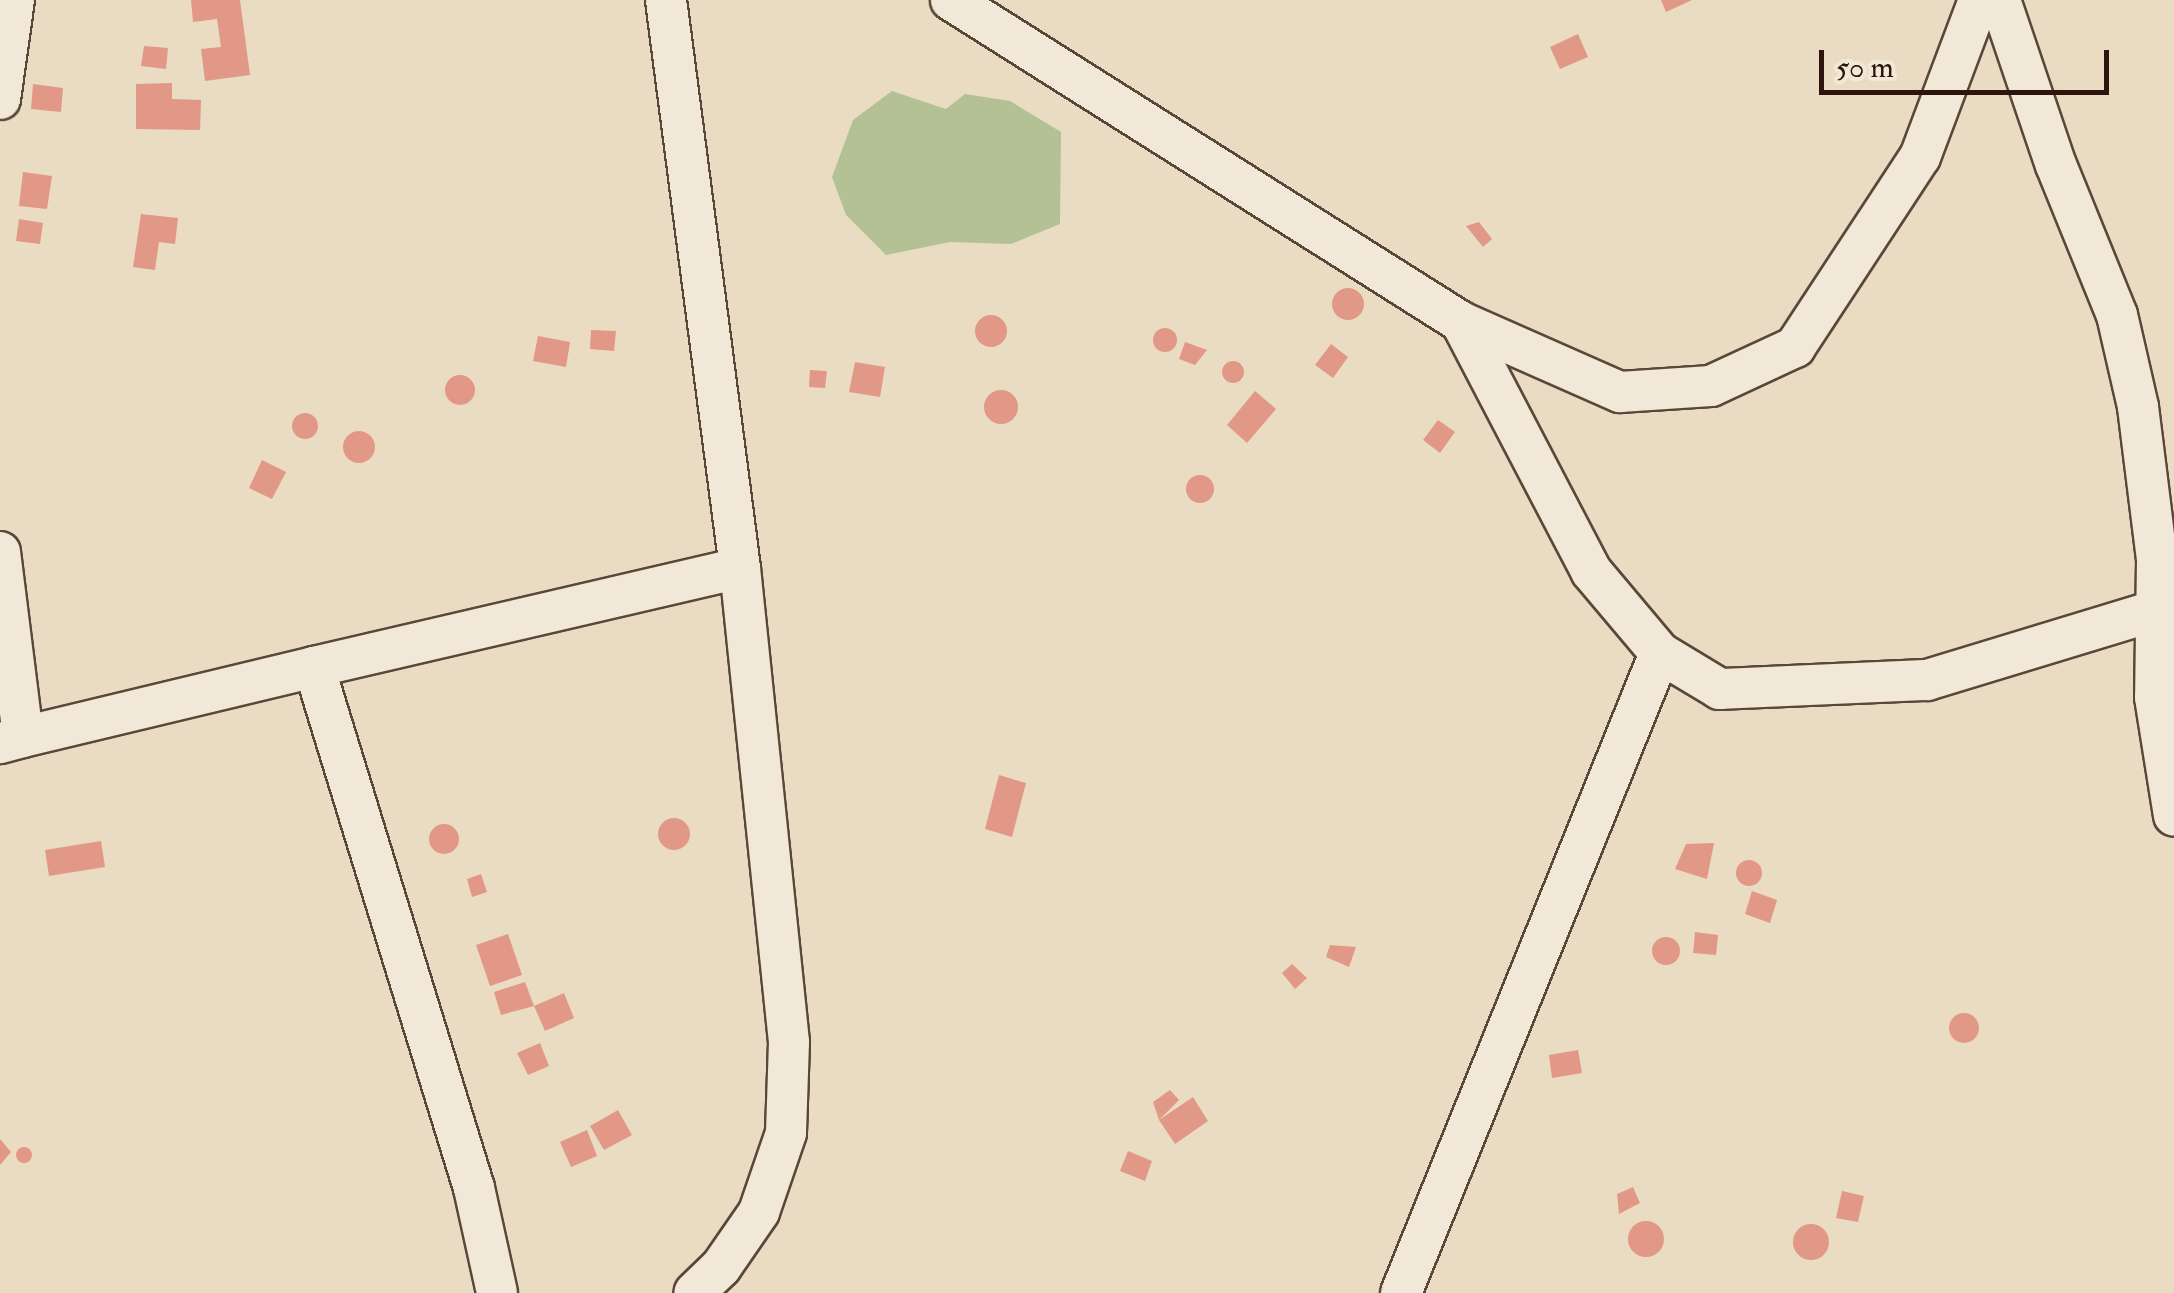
<!DOCTYPE html>
<html>
<head>
<meta charset="utf-8">
<style>
	body { margin:0 }
	#map { position:relative; width:2174px; height:1293px; overflow:hidden; background:#e9dcc2; font-family:"IM FELL Double Pica",serif }
	div>[style] { position:absolute }
	.green>* { inset:0; background:#b3c195 }
	.building>* { inset:0; background:#e29886 }
	.round { border-radius:50% }
	.roads { filter:drop-shadow(2px 0 #5a473a) drop-shadow(-2px 0 #5a473a) drop-shadow(0 2px #5a473a) drop-shadow(0 -2px #5a473a) }
	.street>* { height:40px; margin:-20px; padding:0 20px; transform-origin:20px; border-radius:20px; background:#f1e8d7 }
	span { translate:-50% -50%; white-space:nowrap; text-align:center; line-height:1.15; -webkit-text-stroke:8px #f1e8d7; paint-order:stroke }
	.scale { position:absolute; left:1819px; top:50px; width:290px; height:45px; box-sizing:border-box; border:5px solid #2b150c; border-top:0; padding-left:12px; font-size:30px; line-height:35px; white-space:nowrap; color:#2b150c; -webkit-text-stroke:8px #f1e8d7; paint-order:stroke }
</style>
</head>
<body>
<div id="map">
	<div class="green">
		<div style="clip-path:polygon(892px 91px,946px 109px,965px 94px,1010px 101px,1061px 132px,1060px 224px,1011px 244px,950px 242px,886px 255px,846px 215px,832px 177px,853px 120px)"></div>
	</div>
	<div class="building">
		<div style="clip-path:polygon(191px 0,240px 0,250px 75px,205px 81px,201px 49px,221px 47px,217px 19px,193px 22px)"></div>
		<div style="clip-path:polygon(1661px 0,1692px 0,1666px 12px)"></div>
		<div style="clip-path:polygon(1578px 34px,1588px 57px,1560px 69px,1550px 47px)"></div>
		<div style="clip-path:polygon(144px 46px,168px 48px,166px 69px,141px 66px)"></div>
		<div style="clip-path:polygon(172px 83px,172px 99px,201px 100px,200px 130px,136px 129px,136px 84px)"></div>
		<div style="clip-path:polygon(33px 84px,63px 88px,61px 112px,31px 109px)"></div>
		<div style="clip-path:polygon(23px 172px,52px 176px,47px 209px,19px 206px)"></div>
		<div style="clip-path:polygon(141px 214px,178px 218px,175px 244px,159px 242px,155px 270px,133px 267px)"></div>
		<div style="clip-path:polygon(19px 219px,43px 223px,40px 244px,16px 241px)"></div>
		<div style="clip-path:polygon(1479px 222px,1492px 239px,1483px 247px,1466px 226px)"></div>
		<div class="round" style="left:1332px;top:288px;width:32px;height:32px"></div>
		<div class="round" style="left:975px;top:315px;width:32px;height:32px"></div>
		<div class="round" style="left:1153px;top:328px;width:24px;height:24px"></div>
		<div style="clip-path:polygon(591px 330px,616px 331px,614px 351px,590px 349px)"></div>
		<div style="clip-path:polygon(538px 336px,570px 342px,566px 367px,533px 361px)"></div>
		<div style="clip-path:polygon(1185px 342px,1207px 350px,1195px 365px,1179px 359px)"></div>
		<div style="clip-path:polygon(1331px 344px,1348px 357px,1333px 378px,1315px 365px)"></div>
		<div class="round" style="left:1222px;top:361px;width:22px;height:22px"></div>
		<div style="clip-path:polygon(855px 362px,885px 367px,880px 397px,849px 392px)"></div>
		<div style="clip-path:polygon(810px 370px,827px 371px,825px 388px,809px 387px)"></div>
		<div class="round" style="left:445px;top:375px;width:30px;height:30px"></div>
		<div class="round" style="left:984px;top:390px;width:34px;height:34px"></div>
		<div style="clip-path:polygon(1255px 391px,1276px 409px,1247px 443px,1227px 425px)"></div>
		<div class="round" style="left:292px;top:413px;width:26px;height:26px"></div>
		<div style="clip-path:polygon(1438px 420px,1455px 432px,1440px 453px,1423px 440px)"></div>
		<div class="round" style="left:343px;top:431px;width:32px;height:32px"></div>
		<div style="clip-path:polygon(262px 460px,286px 472px,272px 499px,249px 488px)"></div>
		<div class="round" style="left:1186px;top:475px;width:28px;height:28px"></div>
		<div style="clip-path:polygon(999px 775px,1026px 783px,1012px 837px,985px 829px)"></div>
		<div class="round" style="left:658px;top:818px;width:32px;height:32px"></div>
		<div class="round" style="left:429px;top:824px;width:30px;height:30px"></div>
		<div style="clip-path:polygon(101px 841px,105px 867px,49px 876px,45px 850px)"></div>
		<div style="clip-path:polygon(1714px 843px,1707px 879px,1675px 869px,1686px 844px)"></div>
		<div class="round" style="left:1736px;top:860px;width:26px;height:26px"></div>
		<div style="clip-path:polygon(481px 874px,487px 892px,472px 897px,467px 879px)"></div>
		<div style="clip-path:polygon(1752px 891px,1777px 900px,1770px 923px,1745px 914px)"></div>
		<div style="clip-path:polygon(1695px 932px,1718px 935px,1716px 955px,1693px 953px)"></div>
		<div style="clip-path:polygon(508px 934px,522px 975px,490px 986px,476px 945px)"></div>
		<div class="round" style="left:1652px;top:937px;width:28px;height:28px"></div>
		<div style="clip-path:polygon(1330px 945px,1356px 947px,1349px 967px,1326px 957px)"></div>
		<div style="clip-path:polygon(1292px 964px,1307px 978px,1295px 989px,1282px 973px)"></div>
		<div style="clip-path:polygon(525px 982px,534px 1006px,501px 1015px,494px 992px)"></div>
		<div style="clip-path:polygon(564px 993px,574px 1018px,545px 1031px,534px 1006px)"></div>
		<div class="round" style="left:1949px;top:1013px;width:30px;height:30px"></div>
		<div style="clip-path:polygon(540px 1043px,549px 1066px,528px 1075px,517px 1053px)"></div>
		<div style="clip-path:polygon(1578px 1050px,1582px 1073px,1552px 1078px,1549px 1055px)"></div>
		<div style="clip-path:polygon(1170px 1090px,1179px 1100px,1159px 1120px,1153px 1102px)"></div>
		<div style="clip-path:polygon(1193px 1097px,1208px 1121px,1175px 1144px,1159px 1120px)"></div>
		<div style="clip-path:polygon(618px 1110px,632px 1135px,604px 1150px,590px 1126px)"></div>
		<div style="clip-path:polygon(587px 1130px,597px 1156px,571px 1167px,560px 1142px)"></div>
		<div style="clip-path:polygon(0 1139px,11px 1152px,0 1165px)"></div>
		<div class="round" style="left:16px;top:1147px;width:16px;height:16px"></div>
		<div style="clip-path:polygon(1128px 1151px,1152px 1161px,1145px 1181px,1120px 1171px)"></div>
		<div style="clip-path:polygon(1633px 1187px,1640px 1203px,1619px 1214px,1617px 1194px)"></div>
		<div style="clip-path:polygon(1842px 1191px,1864px 1196px,1858px 1222px,1836px 1218px)"></div>
		<div class="round" style="left:1628px;top:1221px;width:36px;height:36px"></div>
		<div class="round" style="left:1793px;top:1224px;width:36px;height:36px"></div>
	</div>
	<div class="roads">
		<div class="street">
			<div style="left:666px;top:0;width:573px;rotate:82.58deg"></div>
			<div style="left:740px;top:568px;width:477px;rotate:84.1deg"></div>
			<div style="left:789px;top:1042px;width:91px;rotate:91.9deg"></div>
			<div style="left:786px;top:1133px;width:83px;rotate:108.9deg"></div>
			<div style="left:759px;top:1212px;width:67px;rotate:124.6deg"></div>
			<div style="left:721px;top:1267px;width:37px;rotate:136deg"></div>
			<div style="left:951px;top:0;width:603px;rotate:32.27deg"></div>
			<div style="left:1461px;top:322px;width:174px;rotate:23.8deg"></div>
			<div style="left:1620px;top:392px;width:91px;rotate:-3.8deg"></div>
			<div style="left:1711px;top:386px;width:93px;rotate:-24.9deg"></div>
			<div style="left:1795px;top:347px;width:227px;rotate:-56.7deg"></div>
			<div style="left:1920px;top:157px;width:168px;rotate:-69.4deg"></div>
			<div style="left:2000px;top:0;width:174px;rotate:71.3deg"></div>
			<div style="left:2056px;top:165px;width:162px;rotate:67.9deg"></div>
			<div style="left:2117px;top:315px;width:94px;rotate:77.1deg"></div>
			<div style="left:2138px;top:407px;width:154px;rotate:82.9deg"></div>
			<div style="left:2157px;top:560px;width:137px;rotate:90.8deg"></div>
			<div style="left:2155px;top:697px;width:120px;rotate:80.9deg"></div>
			<div style="left:0;top:99px;width:100px;rotate:-82deg"></div>
			<div style="left:1461px;top:322px;width:281px;rotate:62.4deg"></div>
			<div style="left:1591px;top:571px;width:107px;rotate:49.9deg"></div>
			<div style="left:1660px;top:653px;width:70px;rotate:31deg"></div>
			<div style="left:1720px;top:689px;width:207px;rotate:-2.5deg"></div>
			<div style="left:1927px;top:680px;width:258px;rotate:-16.9deg"></div>
			<div style="left:0;top:552px;width:186px;rotate:82.9deg"></div>
			<div style="left:23px;top:737px;width:24px;rotate:165deg"></div>
			<div style="left:314px;top:667px;width:437px;rotate:-13.1deg"></div>
			<div style="left:23px;top:737px;width:299px;rotate:-13.5deg"></div>
			<div style="left:314px;top:667px;width:545px;rotate:72.93deg"></div>
			<div style="left:474px;top:1188px;width:107px;rotate:77.6deg"></div>
			<div style="left:1401px;top:1293px;width:690px;rotate:-67.97deg"></div>
		</div>
	</div>
	<div class="scale">50 m</div>
</div>
</body>
</html>
